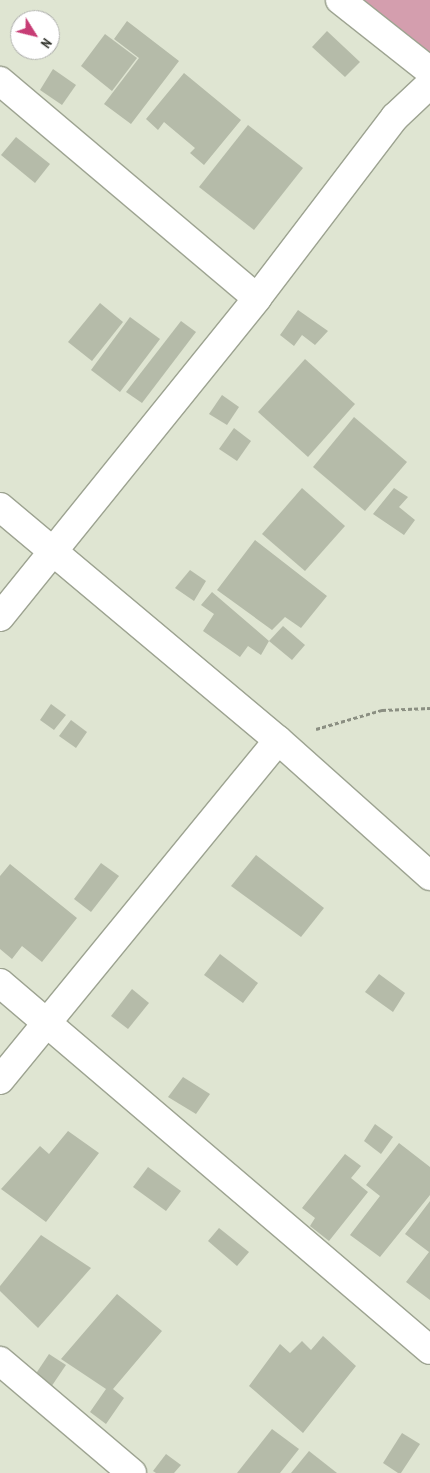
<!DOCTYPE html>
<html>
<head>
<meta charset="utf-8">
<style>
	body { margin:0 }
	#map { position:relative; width:430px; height:1473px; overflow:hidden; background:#dfe5d2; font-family:"PT Sans Narrow",sans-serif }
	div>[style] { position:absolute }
	.green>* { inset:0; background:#d49eae }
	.building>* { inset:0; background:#b5bba9 }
	.path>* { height:3px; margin-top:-1.5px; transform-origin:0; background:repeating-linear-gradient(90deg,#8b8f82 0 4px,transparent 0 6.5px) }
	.roads { filter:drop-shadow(1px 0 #9da391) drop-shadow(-1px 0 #9da391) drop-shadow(0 1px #9da391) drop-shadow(0 -1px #9da391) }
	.street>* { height:28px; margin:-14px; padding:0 14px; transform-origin:14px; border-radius:14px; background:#fff }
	span { translate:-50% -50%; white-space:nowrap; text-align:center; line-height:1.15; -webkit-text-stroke:4px #fff; paint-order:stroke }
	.north { position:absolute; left:10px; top:10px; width:50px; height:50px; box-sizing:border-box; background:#fff; border:1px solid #adaeab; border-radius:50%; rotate:126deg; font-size:14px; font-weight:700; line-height:20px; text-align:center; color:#33352e }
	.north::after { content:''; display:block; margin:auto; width:18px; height:22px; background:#c73d75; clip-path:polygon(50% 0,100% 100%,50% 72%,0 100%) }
</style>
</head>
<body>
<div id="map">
	<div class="green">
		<div style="clip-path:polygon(349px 0,430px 0,430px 62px)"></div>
	</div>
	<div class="building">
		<div style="clip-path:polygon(127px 21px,179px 61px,131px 124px,104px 104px,139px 58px,114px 39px)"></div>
		<div style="clip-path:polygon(327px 31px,360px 62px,345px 77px,312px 47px)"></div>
		<div style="clip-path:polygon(105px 34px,137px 58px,112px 91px,81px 66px)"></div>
		<div style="clip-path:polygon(53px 69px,76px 85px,62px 105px,40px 90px)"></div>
		<div style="clip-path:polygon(184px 73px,241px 120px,204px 165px,190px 153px,195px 148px,164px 122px,158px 130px,146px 119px)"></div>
		<div style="clip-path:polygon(248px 125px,303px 168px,254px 230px,199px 187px)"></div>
		<div style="clip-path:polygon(16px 137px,50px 164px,35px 183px,1px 155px)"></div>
		<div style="clip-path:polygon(100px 303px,123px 322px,92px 361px,68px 342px)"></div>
		<div style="clip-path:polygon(298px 310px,328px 331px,315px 345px,302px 335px,294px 346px,280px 335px)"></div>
		<div style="clip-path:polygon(130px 317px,160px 339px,120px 392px,91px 370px)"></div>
		<div style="clip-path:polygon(181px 321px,196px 332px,142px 403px,126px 392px)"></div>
		<div style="clip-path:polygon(305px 359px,355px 404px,308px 457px,258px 412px)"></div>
		<div style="clip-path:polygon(222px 395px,239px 407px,227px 425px,209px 414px)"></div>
		<div style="clip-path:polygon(354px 417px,407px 462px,365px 511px,313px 467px)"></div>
		<div style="clip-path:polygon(234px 428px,251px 441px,237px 461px,219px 449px)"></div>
		<div style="clip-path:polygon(302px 488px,345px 526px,305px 571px,262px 534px)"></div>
		<div style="clip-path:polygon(394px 488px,408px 497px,399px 507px,415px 520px,404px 535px,373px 514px)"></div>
		<div style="clip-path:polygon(255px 540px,327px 596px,301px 628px,285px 617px,272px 630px,217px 590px)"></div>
		<div style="clip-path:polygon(190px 570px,206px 581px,194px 601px,175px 588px)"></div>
		<div style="clip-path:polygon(212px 592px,269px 641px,261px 655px,248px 646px,240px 657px,203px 631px,214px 614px,201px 605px)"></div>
		<div style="clip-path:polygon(283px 626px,305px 645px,292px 660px,269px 641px)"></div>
		<div style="clip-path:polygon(51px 704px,66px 715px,54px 730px,40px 720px)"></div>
		<div style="clip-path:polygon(71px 720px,87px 732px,76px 748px,59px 736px)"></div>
		<div style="clip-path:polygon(256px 855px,324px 908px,301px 937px,231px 886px)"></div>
		<div style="clip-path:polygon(101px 863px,119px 876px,91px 912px,74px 899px)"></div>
		<div style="clip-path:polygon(10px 864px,77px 918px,42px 962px,22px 946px,12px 959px,0 949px,0 876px)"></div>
		<div style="clip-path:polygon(220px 954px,258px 983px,243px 1003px,204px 975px)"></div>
		<div style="clip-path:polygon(379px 974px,405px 993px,393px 1012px,365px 992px)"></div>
		<div style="clip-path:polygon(132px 989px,149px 1003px,128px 1029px,111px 1016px)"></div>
		<div style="clip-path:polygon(183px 1077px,210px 1094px,196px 1114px,168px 1097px)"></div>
		<div style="clip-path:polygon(375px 1124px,393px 1137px,381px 1154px,364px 1141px)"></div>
		<div style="clip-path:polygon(68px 1131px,99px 1153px,46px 1222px,1px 1189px,40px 1146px,49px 1154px)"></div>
		<div style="clip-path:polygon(399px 1143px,430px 1167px,430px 1195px,380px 1257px,350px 1235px,380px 1196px,366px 1185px)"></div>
		<div style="clip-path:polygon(345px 1154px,361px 1166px,351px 1178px,368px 1192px,329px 1241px,310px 1226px,315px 1218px,302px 1208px)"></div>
		<div style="clip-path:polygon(148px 1167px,181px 1191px,166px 1211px,133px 1187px)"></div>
		<div style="clip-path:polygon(430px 1201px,430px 1300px,406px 1282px,429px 1252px,405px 1234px)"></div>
		<div style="clip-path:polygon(219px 1228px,249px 1252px,237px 1266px,208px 1241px)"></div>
		<div style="clip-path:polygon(41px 1235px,91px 1268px,38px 1328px,0 1291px,0 1286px)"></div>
		<div style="clip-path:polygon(117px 1294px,162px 1331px,113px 1389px,124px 1398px,106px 1424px,90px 1412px,106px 1389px,61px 1359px)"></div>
		<div style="clip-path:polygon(323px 1336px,356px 1366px,303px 1433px,249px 1386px,280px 1344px,290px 1353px,302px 1341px,311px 1350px)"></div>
		<div style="clip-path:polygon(49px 1354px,66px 1365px,51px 1387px,35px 1375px)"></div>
		<div style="clip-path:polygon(272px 1429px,299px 1449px,280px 1473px,237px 1473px)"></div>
		<div style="clip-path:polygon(402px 1433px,420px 1444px,401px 1473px,398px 1473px,383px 1463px)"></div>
		<div style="clip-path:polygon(309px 1451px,337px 1473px,291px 1473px)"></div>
		<div style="clip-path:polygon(166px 1454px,181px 1465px,174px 1473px,156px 1473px,153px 1471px)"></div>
	</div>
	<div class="path">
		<div style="left:316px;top:729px;width:69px;rotate:-16.1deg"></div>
		<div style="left:382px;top:710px;width:48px;rotate:-2.4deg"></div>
	</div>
	<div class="roads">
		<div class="street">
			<div style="left:340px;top:0;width:115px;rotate:38.3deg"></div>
			<div style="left:0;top:81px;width:336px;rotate:40.2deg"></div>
			<div style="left:0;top:507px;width:363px;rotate:40deg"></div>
			<div style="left:278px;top:740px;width:204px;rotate:41.8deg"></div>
			<div style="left:0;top:617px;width:410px;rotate:-51.1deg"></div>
			<div style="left:257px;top:298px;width:228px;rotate:-52.7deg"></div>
			<div style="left:395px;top:117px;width:48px;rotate:-43.3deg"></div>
			<div style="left:0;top:983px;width:565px;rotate:40.48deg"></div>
			<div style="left:0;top:1080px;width:439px;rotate:-50.7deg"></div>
			<div style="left:0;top:1361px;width:173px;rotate:40.3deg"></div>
		</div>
	</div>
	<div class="north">N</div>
</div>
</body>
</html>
